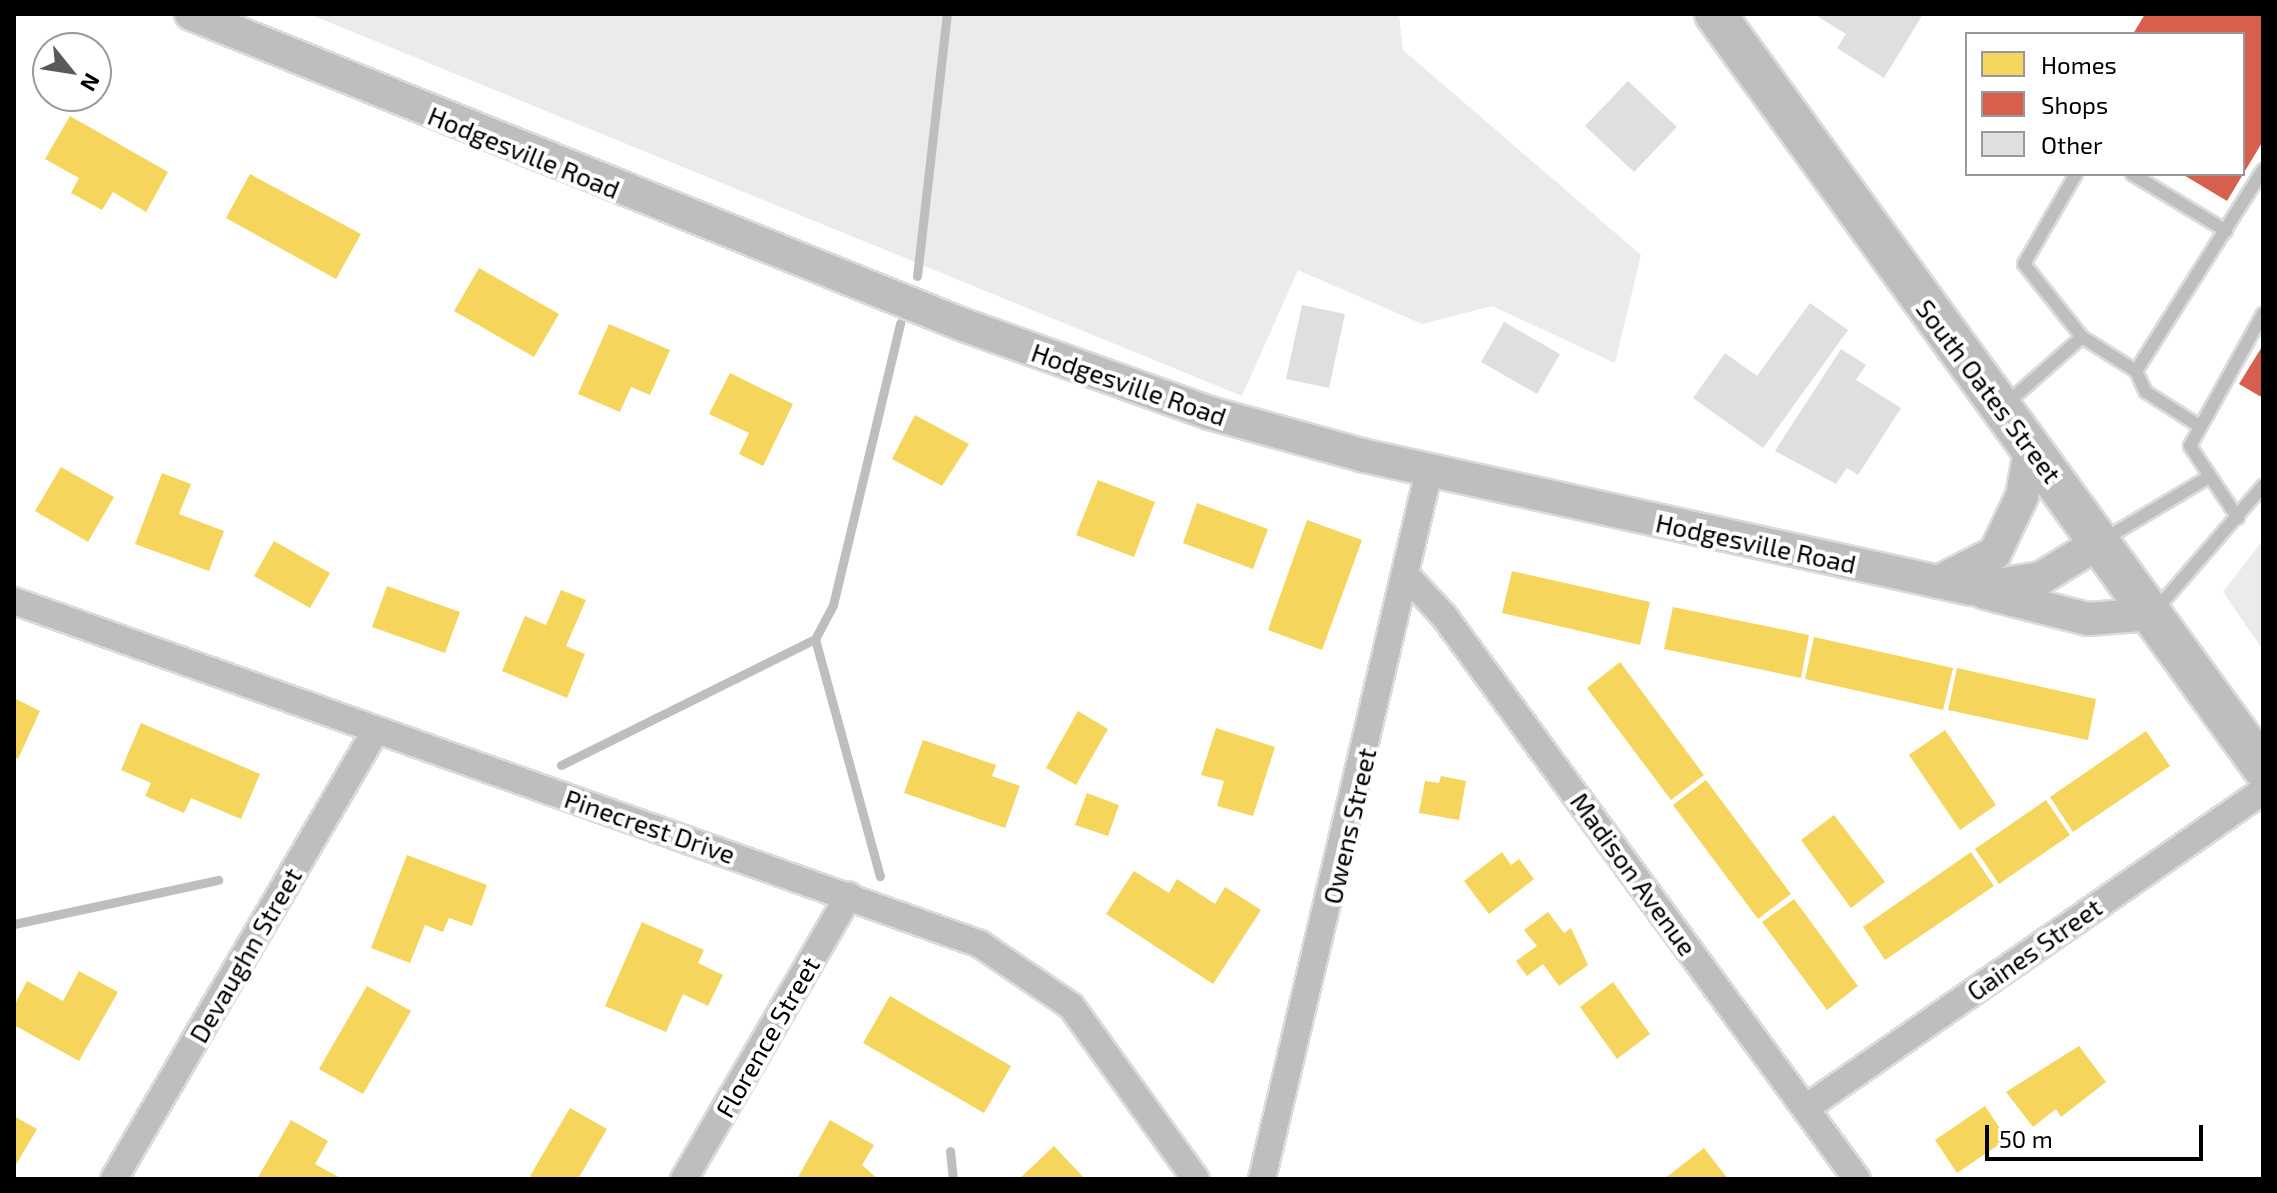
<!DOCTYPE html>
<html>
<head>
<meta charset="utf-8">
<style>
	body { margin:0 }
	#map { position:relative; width:2277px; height:1193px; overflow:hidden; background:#fff; font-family:"Exo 2",sans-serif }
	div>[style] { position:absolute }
	.green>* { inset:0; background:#ebebeb }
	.homes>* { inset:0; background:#f6d55c }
	.shops>* { inset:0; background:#d6604d }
	.stream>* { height:9px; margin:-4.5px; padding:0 4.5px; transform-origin:4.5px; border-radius:4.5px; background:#bebebe }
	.building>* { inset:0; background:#dfdfdf }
	.roads { filter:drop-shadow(2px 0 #dbdbdb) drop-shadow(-2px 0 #dbdbdb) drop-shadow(0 2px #dbdbdb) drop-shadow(0 -2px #dbdbdb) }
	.service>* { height:12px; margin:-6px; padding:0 6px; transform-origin:6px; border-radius:6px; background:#bebebe }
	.minor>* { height:26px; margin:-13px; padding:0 13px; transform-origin:13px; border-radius:13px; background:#bebebe }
	.tertiary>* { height:32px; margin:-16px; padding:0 16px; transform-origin:16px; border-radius:16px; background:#bebebe }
	.primary>* { height:40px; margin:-20px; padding:0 20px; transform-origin:20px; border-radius:20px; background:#bebebe }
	span { translate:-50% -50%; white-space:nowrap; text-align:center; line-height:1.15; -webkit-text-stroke:8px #fff; paint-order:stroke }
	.street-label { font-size:26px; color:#000 }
	.frame { position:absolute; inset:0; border:16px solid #000; pointer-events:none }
	.legend { position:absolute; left:1965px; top:32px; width:280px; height:144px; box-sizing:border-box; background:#fff; border:2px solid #999; margin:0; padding:10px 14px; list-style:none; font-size:24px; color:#000 }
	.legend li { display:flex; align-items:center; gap:16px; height:40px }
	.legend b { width:40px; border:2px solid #999 }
	.north { position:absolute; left:32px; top:32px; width:80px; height:80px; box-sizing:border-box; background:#fff; border:2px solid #999; border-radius:50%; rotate:120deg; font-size:22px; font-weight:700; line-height:32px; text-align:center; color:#000 }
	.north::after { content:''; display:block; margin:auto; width:28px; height:36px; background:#595959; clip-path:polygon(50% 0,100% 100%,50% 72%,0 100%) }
	.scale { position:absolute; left:1985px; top:1125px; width:218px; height:36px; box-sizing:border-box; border:4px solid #000; border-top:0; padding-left:10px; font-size:24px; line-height:28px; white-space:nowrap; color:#000; -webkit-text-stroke:6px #fff; paint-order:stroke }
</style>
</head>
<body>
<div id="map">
	<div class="green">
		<div style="clip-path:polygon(309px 14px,1399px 14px,1403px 50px,1641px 255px,1615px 363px,1492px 306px,1422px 324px,1298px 270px,1242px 396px)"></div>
		<div style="clip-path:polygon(2263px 540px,2263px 650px,2223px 592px)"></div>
	</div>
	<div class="homes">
		<div style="clip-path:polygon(70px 116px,168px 172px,146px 212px,113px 192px,102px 210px,71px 193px,79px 178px,45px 159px)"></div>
		<div style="clip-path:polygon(250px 174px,361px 234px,336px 279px,226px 218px)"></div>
		<div style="clip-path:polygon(479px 268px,559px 314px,534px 357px,454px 311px)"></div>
		<div style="clip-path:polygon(609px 324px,670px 350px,650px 395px,631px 387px,620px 412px,578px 394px)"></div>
		<div style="clip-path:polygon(730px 373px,793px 404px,763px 466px,739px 454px,749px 433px,709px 414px)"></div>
		<div style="clip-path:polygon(915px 415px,969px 444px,942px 486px,892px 459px)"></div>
		<div style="clip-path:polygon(61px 467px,114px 497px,88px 542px,35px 511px)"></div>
		<div style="clip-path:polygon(162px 473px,191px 484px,179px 514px,224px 531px,209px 571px,135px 544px)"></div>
		<div style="clip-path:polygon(1098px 480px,1155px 502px,1134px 557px,1076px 535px)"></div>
		<div style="clip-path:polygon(1197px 503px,1268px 529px,1253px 569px,1183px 543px)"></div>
		<div style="clip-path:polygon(1307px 520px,1362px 540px,1322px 650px,1268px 630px)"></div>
		<div style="clip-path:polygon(274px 541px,330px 573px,310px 608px,254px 576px)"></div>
		<div style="clip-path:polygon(1512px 571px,1650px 602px,1640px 645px,1502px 613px)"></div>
		<div style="clip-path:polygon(387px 586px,460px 612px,445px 653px,372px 627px)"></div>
		<div style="clip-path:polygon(561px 590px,586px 600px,566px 646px,585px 654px,567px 698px,502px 671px,525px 616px,546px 625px)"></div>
		<div style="clip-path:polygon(1673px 607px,1809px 635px,1801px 678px,1664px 649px)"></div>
		<div style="clip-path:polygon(1814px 637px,1953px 668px,1943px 710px,1805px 679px)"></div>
		<div style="clip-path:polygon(1620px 662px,1704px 775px,1671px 800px,1587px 688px)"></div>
		<div style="clip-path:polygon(1957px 668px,2096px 699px,2088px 740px,1948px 710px)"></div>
		<div style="clip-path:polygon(14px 698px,40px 711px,18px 759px,14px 756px)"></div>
		<div style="clip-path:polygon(1078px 711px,1108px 729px,1076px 785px,1046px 768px)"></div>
		<div style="clip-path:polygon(141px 723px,260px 774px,241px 819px,191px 798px,184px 813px,145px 796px,151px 783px,121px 770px)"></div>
		<div style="clip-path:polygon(1216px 728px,1275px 747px,1253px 816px,1217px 806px,1224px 781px,1201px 775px)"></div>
		<div style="clip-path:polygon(1945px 730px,1996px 805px,1960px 830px,1909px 755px)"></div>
		<div style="clip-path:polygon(2146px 731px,2170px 766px,2073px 832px,2050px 797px)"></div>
		<div style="clip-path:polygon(923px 740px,996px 765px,992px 776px,1020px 786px,1005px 828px,904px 793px)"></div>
		<div style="clip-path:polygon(1441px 776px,1466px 781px,1459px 820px,1419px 813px,1425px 781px,1439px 783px)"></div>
		<div style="clip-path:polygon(1706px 780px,1791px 894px,1758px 919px,1673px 805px)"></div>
		<div style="clip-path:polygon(1087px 793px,1119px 805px,1108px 836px,1075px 825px)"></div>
		<div style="clip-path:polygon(2046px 800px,2070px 835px,1999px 884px,1975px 849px)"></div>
		<div style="clip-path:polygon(1834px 815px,1885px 882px,1851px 908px,1801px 840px)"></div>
		<div style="clip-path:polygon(1502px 852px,1511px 865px,1519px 859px,1534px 879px,1489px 914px,1464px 881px)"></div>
		<div style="clip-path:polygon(1971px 852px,1994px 886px,1885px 960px,1863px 927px)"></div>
		<div style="clip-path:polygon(407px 855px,487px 885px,472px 926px,449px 918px,443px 932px,425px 925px,410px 963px,371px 948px)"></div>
		<div style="clip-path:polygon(1134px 871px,1169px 893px,1177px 879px,1215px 904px,1225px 887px,1261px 910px,1213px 984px,1106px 914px)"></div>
		<div style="clip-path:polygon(1794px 899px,1858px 986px,1827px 1010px,1762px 922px)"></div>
		<div style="clip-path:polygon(1548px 912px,1564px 933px,1571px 928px,1588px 965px,1559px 986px,1543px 964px,1527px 976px,1516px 961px,1537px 946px,1524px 930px)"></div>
		<div style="clip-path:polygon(642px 922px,704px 950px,698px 963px,723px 975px,708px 1006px,683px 994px,666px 1032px,605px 1006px)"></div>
		<div style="clip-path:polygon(79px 971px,118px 992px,79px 1061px,14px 1025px,14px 1006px,27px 981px,63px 1001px)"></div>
		<div style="clip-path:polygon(1613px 982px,1650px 1034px,1617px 1059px,1580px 1007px)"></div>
		<div style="clip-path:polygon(367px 986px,411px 1011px,363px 1094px,319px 1069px)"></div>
		<div style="clip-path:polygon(890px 996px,1011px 1066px,984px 1113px,863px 1043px)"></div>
		<div style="clip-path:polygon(2079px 1046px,2106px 1082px,2061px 1117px,2056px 1109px,2033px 1127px,2006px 1092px)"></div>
		<div style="clip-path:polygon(1985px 1106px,2007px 1139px,1957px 1173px,1935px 1140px)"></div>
		<div style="clip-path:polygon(570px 1108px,607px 1129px,578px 1179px,535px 1179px,530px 1176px)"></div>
		<div style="clip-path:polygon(14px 1116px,37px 1129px,14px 1168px)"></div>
		<div style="clip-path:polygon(291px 1120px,328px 1141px,315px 1164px,342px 1179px,257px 1179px)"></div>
		<div style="clip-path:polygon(830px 1120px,874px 1145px,862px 1165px,878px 1179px,797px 1179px)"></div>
		<div style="clip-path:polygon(1054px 1146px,1085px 1179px,1019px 1179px)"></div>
		<div style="clip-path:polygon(1704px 1148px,1728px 1179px,1664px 1179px)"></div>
	</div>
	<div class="shops">
		<div style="clip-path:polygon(2145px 14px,2263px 14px,2263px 141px,2227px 201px,2182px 174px,2243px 174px,2243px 34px,2133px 34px)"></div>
		<div style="clip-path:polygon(2263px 345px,2263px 398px,2239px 384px)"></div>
	</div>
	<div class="stream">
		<div style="left:917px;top:276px;width:264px;rotate:-83.5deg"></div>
		<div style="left:815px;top:639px;width:246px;rotate:74.7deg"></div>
		<div style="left:561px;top:765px;width:284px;rotate:-26.4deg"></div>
		<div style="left:815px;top:639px;width:38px;rotate:-62deg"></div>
		<div style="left:833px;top:605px;width:290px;rotate:-76.6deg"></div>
		<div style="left:14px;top:924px;width:209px;rotate:-12.2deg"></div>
		<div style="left:950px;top:1151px;width:28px;rotate:84deg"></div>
	</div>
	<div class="building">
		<div style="clip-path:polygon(1814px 14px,1923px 14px,1884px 78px,1837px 48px,1846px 34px)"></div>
		<div style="clip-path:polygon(1628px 81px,1677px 127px,1634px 172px,1585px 126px)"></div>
		<div style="clip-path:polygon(1810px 303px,1848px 330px,1763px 448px,1693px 398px,1725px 353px,1757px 376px)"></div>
		<div style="clip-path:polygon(1302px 305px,1345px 314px,1329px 388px,1286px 379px)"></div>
		<div style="clip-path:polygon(1504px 322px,1560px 354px,1537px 394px,1481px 362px)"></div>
		<div style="clip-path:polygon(1841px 349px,1866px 365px,1856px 380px,1901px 408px,1858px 475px,1847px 468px,1836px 484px,1775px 451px)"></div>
	</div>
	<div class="roads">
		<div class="service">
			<div style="left:2076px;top:174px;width:104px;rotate:120deg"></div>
			<div style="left:2024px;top:264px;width:93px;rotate:51.5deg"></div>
			<div style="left:2082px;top:337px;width:64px;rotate:32.2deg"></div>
			<div style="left:2136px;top:371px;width:238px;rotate:-57.7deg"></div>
			<div style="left:2132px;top:174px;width:110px;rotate:31.2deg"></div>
			<div style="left:2136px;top:371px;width:23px;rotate:65deg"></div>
			<div style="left:2146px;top:392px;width:59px;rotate:32.6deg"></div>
			<div style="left:2006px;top:404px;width:101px;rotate:-41.4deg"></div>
			<div style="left:2238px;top:518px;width:87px;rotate:-123.7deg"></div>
			<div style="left:2190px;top:446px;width:151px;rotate:-61.1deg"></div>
			<div style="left:2103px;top:540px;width:121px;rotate:-30.8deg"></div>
			<div style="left:2155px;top:611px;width:165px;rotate:-49.2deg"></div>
		</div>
		<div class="minor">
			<div style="left:1405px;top:574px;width:57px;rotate:47.1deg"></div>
			<div style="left:1444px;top:616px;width:698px;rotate:53.74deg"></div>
			<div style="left:14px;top:601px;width:1025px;rotate:19.55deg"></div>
			<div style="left:980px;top:944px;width:110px;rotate:34.3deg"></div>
			<div style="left:1071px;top:1006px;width:213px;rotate:54.2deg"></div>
			<div style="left:1806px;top:1108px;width:556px;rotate:-34.75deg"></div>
			<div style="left:114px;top:1179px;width:520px;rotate:-59.74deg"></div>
			<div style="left:684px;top:1179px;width:328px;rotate:-59.8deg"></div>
			<div style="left:1262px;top:1179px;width:727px;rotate:-76.73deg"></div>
		</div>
		<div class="tertiary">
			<div style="left:191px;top:14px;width:830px;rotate:21.93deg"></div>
			<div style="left:961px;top:324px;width:264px;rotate:19.7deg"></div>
			<div style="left:1210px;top:413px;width:157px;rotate:15.5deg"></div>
			<div style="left:1361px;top:455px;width:625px;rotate:12.39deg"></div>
			<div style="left:1971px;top:589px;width:71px;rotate:-8.9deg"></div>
			<div style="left:2041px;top:578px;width:69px;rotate:-31.4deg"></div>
			<div style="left:1938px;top:582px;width:64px;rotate:-27deg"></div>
			<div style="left:1995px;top:553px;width:63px;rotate:-64.7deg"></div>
			<div style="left:2022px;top:496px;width:51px;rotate:-79.8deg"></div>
			<div style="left:1985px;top:593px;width:106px;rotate:14.2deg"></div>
			<div style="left:2088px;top:619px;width:65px;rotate:-4.4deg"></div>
		</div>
		<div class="primary">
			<div style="left:1715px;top:14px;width:932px;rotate:53.99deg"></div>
		</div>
	</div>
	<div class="street-label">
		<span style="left:524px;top:152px;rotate:22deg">Hodgesville Road</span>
		<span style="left:1129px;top:384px;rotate:19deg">Hodgesville Road</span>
		<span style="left:1989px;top:391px;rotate:53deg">South Oates Street</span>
		<span style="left:1756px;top:543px;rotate:12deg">Hodgesville Road</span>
		<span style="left:650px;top:826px;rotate:19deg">Pinecrest Drive</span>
		<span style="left:1349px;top:826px;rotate:-77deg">Owens Street</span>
		<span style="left:1634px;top:874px;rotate:54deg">Madison Avenue</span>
		<span style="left:2034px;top:949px;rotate:-35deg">Gaines Street</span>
		<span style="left:245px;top:955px;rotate:-60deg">Devaughn Street</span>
		<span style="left:767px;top:1037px;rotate:-60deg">Florence Street</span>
	</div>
	<div class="frame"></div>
	<ul class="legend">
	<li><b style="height:22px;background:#f6d55c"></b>Homes</li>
	<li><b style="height:22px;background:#d6604d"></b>Shops</li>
	<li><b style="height:22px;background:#dfdfdf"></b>Other</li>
	</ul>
	<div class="north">N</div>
	<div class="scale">50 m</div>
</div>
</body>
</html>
